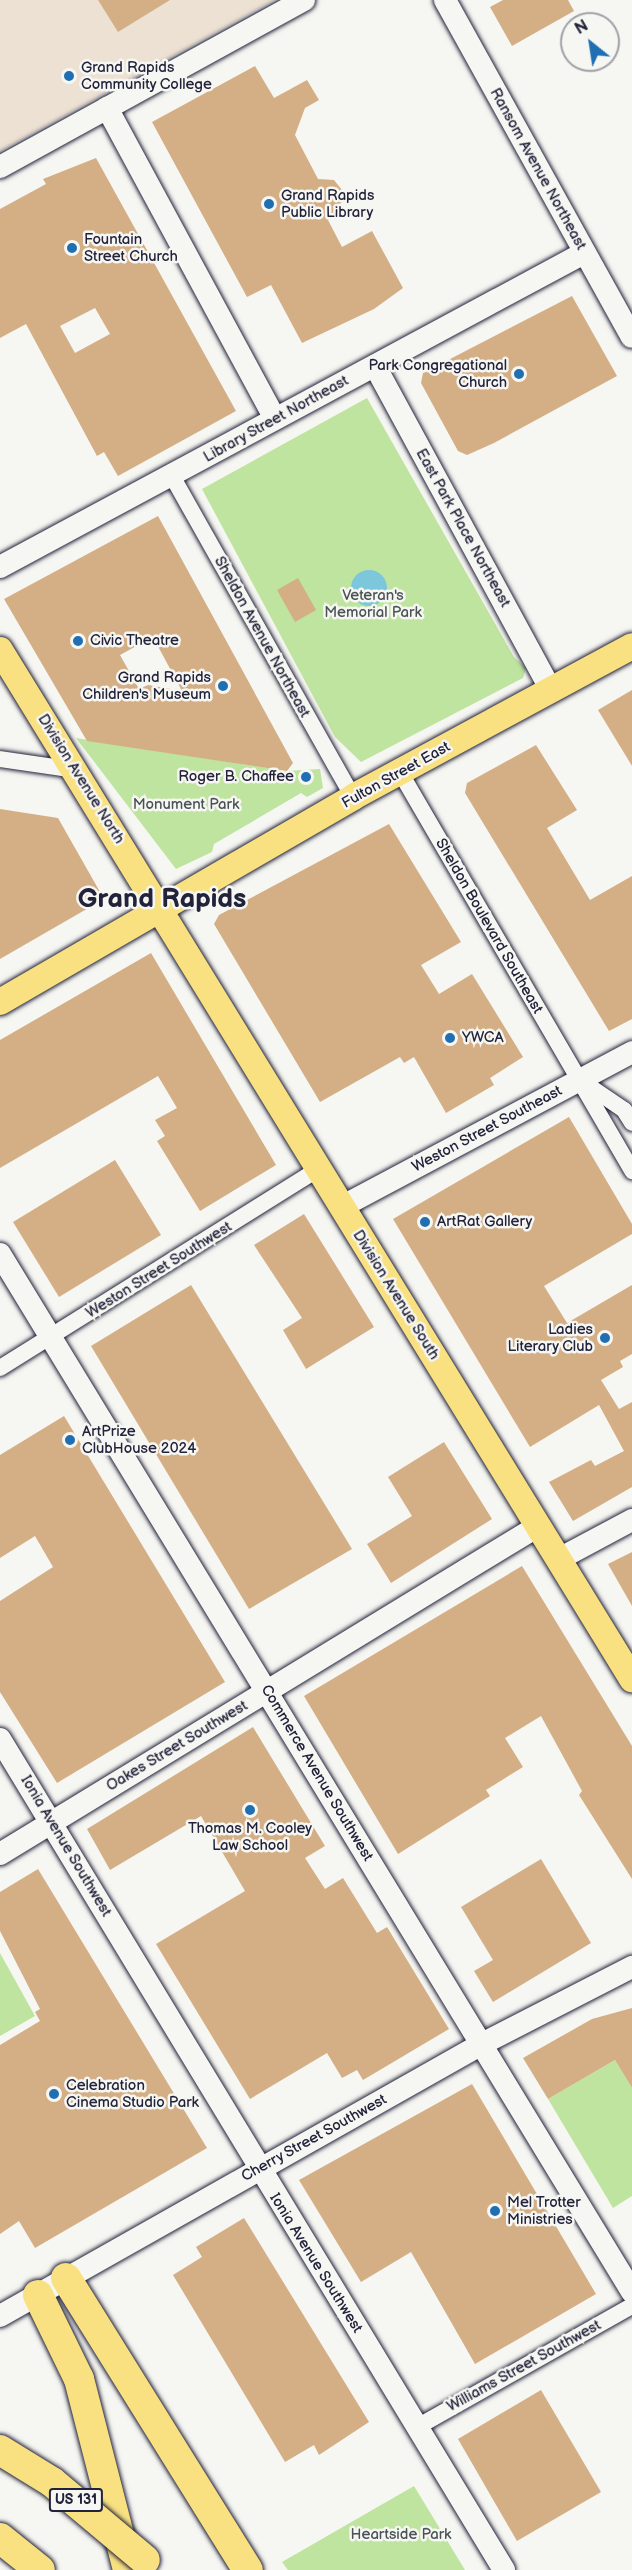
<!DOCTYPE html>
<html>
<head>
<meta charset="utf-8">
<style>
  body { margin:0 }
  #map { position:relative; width:632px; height:2570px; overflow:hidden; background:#f6f6f2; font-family:"Balsamiq Sans",sans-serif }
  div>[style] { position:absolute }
  .built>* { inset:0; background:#ece1d2 }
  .green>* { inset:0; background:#bee49f }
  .water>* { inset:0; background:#7cc7db }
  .round { border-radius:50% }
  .building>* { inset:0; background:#d4af86 }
  .roads { filter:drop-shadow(0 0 2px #22223b) drop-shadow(0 0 2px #22223b) }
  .street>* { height:16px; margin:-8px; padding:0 8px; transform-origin:8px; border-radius:8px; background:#f6f6f2 }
  .secondary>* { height:22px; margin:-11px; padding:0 11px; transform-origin:11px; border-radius:11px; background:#f6f6f2 }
  .primary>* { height:26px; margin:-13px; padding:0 13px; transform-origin:13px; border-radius:13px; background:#f9e181 }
  .highway>* { height:30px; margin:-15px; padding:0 15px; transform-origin:15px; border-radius:15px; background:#f9e181 }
  .bridges { filter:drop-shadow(0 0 2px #22223b) drop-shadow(0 0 2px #22223b) }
  .highway-bridge>* { height:30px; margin:-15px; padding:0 15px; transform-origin:15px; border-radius:15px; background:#f9e181 }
  .dots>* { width:16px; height:16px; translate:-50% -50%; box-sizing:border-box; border:3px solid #f6f6f2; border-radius:50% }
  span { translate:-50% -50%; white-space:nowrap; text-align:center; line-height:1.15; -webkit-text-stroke:5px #f6f6f2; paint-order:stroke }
  .shield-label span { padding:2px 4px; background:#f6f6f2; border:2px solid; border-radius:4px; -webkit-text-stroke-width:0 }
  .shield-label { font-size:14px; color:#22223b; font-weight:700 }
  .poi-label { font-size:15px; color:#22223b }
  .left { translate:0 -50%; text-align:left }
  .right { translate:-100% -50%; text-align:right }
  .street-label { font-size:15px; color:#22223b }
  .park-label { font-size:15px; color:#495254 }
  .town-label { font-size:27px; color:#22223b; font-weight:700 }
  .north { position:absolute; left:560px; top:12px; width:60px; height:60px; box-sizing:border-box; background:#f6f6f2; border:2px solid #a1a1a9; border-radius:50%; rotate:330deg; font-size:16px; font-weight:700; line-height:24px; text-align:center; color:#22223b }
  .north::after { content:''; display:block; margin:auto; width:21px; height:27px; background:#1f6fb2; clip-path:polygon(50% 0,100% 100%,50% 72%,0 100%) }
</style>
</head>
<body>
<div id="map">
  <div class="built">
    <i style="clip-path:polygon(0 0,274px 0,0 151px)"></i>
  </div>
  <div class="green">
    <i style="clip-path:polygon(367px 398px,514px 657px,526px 668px,523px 678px,361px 762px,335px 737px,202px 489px)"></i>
    <i style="clip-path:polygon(76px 738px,287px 771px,320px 769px,323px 788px,307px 797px,301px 793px,214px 844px,212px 852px,176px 869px)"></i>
    <i style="clip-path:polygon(0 1953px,35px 2016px,0 2036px)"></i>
    <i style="clip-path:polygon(615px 2060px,632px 2088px,632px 2196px,613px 2208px,548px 2099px)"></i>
    <i style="clip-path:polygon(414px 2486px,465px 2570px,288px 2570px,282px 2562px)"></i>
  </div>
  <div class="water">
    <i class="round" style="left:351px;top:570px;width:36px;height:36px"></i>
  </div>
  <div class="building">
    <i style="clip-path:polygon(98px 0,170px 0,118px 32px)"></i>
    <i style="clip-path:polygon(503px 0,568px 0,574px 11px,512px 46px,490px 7px)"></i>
    <i style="clip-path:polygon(255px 66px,274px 98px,307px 80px,319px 100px,305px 108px,295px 135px,318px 179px,334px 180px,342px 190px,342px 202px,328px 220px,342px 247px,372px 231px,403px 288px,374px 309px,302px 343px,271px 285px,247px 297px,152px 122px)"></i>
    <i style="clip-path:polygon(evenodd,96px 158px,236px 411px,118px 476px,104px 452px,97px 456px,26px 324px,0 338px,0 209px,46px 184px,43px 179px,96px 158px,95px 308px,110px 334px,75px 353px,60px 326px,95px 308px)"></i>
    <i style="clip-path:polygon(572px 296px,617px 376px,494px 443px,467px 455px,458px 451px,421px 383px,423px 373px)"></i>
    <i style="clip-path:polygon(evenodd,158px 516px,293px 763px,287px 771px,87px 741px,4px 599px,158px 516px,153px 637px,182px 691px,148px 685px,139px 689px,120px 655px,153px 637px)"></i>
    <i style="clip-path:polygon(298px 578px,316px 610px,295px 622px,277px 590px)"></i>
    <i style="clip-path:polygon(632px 690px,632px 766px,598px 710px)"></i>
    <i style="clip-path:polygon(536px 745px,577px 810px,547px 828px,590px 900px,632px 876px,632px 1019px,609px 1031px,465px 793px,467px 783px)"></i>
    <i style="clip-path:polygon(0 809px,58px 818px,104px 899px,0 959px)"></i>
    <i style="clip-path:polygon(389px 824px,461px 942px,421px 965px,439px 994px,472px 974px,523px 1057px,490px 1078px,494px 1085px,446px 1113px,414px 1057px,404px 1063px,400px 1057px,320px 1102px,214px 924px,219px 915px)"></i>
    <i style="clip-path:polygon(151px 953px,276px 1165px,200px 1211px,157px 1141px,165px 1136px,155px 1120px,177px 1108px,158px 1076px,0 1168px,0 1040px)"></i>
    <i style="clip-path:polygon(569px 1117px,632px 1224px,632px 1234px,544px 1286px,567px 1323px,632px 1285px,632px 1354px,620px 1361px,623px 1367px,601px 1380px,619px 1409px,632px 1402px,632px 1487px,573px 1521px,549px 1482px,591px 1460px,595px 1466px,624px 1451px,599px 1405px,530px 1447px,393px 1219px)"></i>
    <i style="clip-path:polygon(115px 1160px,161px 1235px,59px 1297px,13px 1222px)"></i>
    <i style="clip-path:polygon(304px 1214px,374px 1327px,306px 1369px,283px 1330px,302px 1318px,254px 1245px)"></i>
    <i style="clip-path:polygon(191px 1285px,352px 1549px,249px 1609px,91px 1346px)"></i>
    <i style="clip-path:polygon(64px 1416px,225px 1682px,57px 1783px,0 1692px,0 1601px,53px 1567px,35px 1536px,0 1558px,0 1455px)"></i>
    <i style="clip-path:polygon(444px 1442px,492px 1519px,391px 1583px,367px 1544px,412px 1516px,388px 1477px)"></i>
    <i style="clip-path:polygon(632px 1552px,632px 1606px,608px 1564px)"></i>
    <i style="clip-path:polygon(522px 1566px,632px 1746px,632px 1879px,579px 1795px,582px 1791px,541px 1716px,505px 1738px,523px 1767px,486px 1790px,490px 1796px,398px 1854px,304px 1696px)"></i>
    <i style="clip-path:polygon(253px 1727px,325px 1846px,305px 1858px,325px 1889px,343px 1878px,377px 1933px,387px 1927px,449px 2029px,363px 2080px,357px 2070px,342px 2078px,327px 2053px,250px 2099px,156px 1944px,245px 1891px,201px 1816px,110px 1870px,87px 1829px)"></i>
    <i style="clip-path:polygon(541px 1859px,591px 1943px,493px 2002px,474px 1971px,493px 1960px,461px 1907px)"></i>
    <i style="clip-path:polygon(38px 1869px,207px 2148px,35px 2248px,19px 2221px,0 2234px,0 2045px,40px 2021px,35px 2012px,40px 2009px,0 1931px,0 1892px)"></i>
    <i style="clip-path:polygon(632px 2008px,632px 2088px,615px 2060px,548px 2099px,523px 2058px,592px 2019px)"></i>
    <i style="clip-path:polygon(472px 2084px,596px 2294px,475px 2364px,411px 2252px,361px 2282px,299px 2180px)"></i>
    <i style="clip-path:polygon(244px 2218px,369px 2422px,319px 2455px,314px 2445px,285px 2462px,173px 2275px,202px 2257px,196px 2247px)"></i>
    <i style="clip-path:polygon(541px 2390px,601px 2492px,517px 2541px,458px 2439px)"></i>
  </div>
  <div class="roads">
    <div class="street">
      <i style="left:172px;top:476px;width:369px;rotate:60.6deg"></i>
      <i style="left:0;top:759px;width:76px;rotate:8.3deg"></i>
      <i style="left:400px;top:772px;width:462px;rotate:59.8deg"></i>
      <i style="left:583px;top:1082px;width:50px;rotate:34.3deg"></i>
      <i style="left:624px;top:1110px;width:15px;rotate:58deg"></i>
      <i style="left:0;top:1368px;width:374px;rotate:-32deg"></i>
      <i style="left:417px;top:2427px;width:247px;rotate:-29.4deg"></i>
    </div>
    <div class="secondary">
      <i style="left:445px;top:0;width:385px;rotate:61deg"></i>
      <i style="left:107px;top:108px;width:353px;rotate:61.6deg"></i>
      <i style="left:0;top:167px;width:347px;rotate:-28.8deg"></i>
      <i style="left:375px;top:366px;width:369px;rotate:61.5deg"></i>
      <i style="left:0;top:567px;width:663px;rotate:-28.27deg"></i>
      <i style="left:341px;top:1207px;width:330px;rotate:-28deg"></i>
      <i style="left:0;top:1254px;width:1215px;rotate:58.66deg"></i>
      <i style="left:559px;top:1559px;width:83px;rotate:-28.1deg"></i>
      <i style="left:0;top:1739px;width:972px;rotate:58.76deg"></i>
      <i style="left:0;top:1854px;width:630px;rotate:-31.37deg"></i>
      <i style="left:0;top:2316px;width:553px;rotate:-29.44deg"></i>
      <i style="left:482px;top:2044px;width:169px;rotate:-27.2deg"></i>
    </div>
    <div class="primary">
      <i style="left:0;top:650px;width:1208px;rotate:58.44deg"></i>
      <i style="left:0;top:1002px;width:408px;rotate:-30.1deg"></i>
      <i style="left:353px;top:797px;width:317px;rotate:-28.4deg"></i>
    </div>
    <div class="highway">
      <i style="left:66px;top:2278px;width:344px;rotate:58.1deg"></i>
      <i style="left:38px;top:2295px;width:93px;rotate:64deg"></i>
      <i style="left:79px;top:2379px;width:197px;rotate:75.6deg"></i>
      <i style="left:0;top:2538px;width:51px;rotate:38.7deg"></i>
    </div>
  </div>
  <div class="bridges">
    <div class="highway-bridge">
      <i style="left:0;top:2450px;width:61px;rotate:31.6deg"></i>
      <i style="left:52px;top:2482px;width:121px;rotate:40deg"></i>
    </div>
  </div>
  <div class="dots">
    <i style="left:69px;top:76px;background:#1f6fb2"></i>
    <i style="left:269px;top:204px;background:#1f6fb2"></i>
    <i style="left:72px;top:248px;background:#1f6fb2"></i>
    <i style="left:519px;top:374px;background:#1f6fb2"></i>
    <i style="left:78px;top:641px;background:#1f6fb2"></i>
    <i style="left:223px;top:686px;background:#1f6fb2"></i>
    <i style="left:306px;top:777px;background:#1f6fb2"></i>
    <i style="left:450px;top:1038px;background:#1f6fb2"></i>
    <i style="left:425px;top:1222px;background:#1f6fb2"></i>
    <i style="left:605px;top:1338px;background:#1f6fb2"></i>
    <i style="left:70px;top:1440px;background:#1f6fb2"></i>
    <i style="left:250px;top:1810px;background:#1f6fb2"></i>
    <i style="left:54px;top:2094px;background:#1f6fb2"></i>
    <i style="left:495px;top:2211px;background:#1f6fb2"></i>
  </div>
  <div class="shield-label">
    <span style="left:76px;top:2500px">US 131</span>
  </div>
  <div class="poi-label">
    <span class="left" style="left:81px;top:76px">Grand Rapids<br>Community College</span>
    <span class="left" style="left:281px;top:204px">Grand Rapids<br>Public Library</span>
    <span class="left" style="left:84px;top:248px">Fountain<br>Street Church</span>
    <span class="right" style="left:507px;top:374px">Park Congregational<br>Church</span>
    <span class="left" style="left:90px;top:641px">Civic Theatre</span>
    <span class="right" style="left:211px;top:686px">Grand Rapids<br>Children's Museum</span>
    <span class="right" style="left:294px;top:777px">Roger B. Chaffee</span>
    <span class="left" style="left:462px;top:1038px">YWCA</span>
    <span class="left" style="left:437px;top:1222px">ArtRat Gallery</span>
    <span class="right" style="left:593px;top:1338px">Ladies<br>Literary Club</span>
    <span class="left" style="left:82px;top:1440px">ArtPrize<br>ClubHouse 2024</span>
    <span style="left:250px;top:1837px">Thomas M. Cooley<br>Law School</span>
    <span class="left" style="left:66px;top:2094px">Celebration<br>Cinema Studio Park</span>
    <span class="left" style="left:507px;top:2211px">Mel Trotter<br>Ministries</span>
  </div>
  <div class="street-label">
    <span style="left:538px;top:169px;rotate:61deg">Ransom Avenue Northeast</span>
    <span style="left:276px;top:419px;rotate:-29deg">Library Street Northeast</span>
    <span style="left:463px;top:528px;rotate:61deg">East Park Place Northeast</span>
    <span style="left:262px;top:637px;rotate:61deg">Sheldon Avenue Northeast</span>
    <span style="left:396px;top:775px;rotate:-29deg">Fulton Street East</span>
    <span style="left:81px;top:779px;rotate:58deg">Division Avenue North</span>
    <span style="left:489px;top:926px;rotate:60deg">Sheldon Boulevard Southeast</span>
    <span style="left:487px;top:1129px;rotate:-28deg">Weston Street Southeast</span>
    <span style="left:159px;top:1270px;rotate:-32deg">Weston Street Southwest</span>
    <span style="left:396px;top:1295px;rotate:58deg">Division Avenue South</span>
    <span style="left:177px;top:1746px;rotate:-31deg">Oakes Street Southwest</span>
    <span style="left:317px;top:1773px;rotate:59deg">Commerce Avenue Southwest</span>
    <span style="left:66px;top:1846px;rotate:59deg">Ionia Avenue Southwest</span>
    <span style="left:314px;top:2138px;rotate:-29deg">Cherry Street Southwest</span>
    <span style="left:316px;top:2263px;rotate:58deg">Ionia Avenue Southwest</span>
    <span style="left:524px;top:2366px;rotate:-29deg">Williams Street Southwest</span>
  </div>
  <div class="park-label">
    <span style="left:373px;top:604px">Veteran's<br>Memorial Park</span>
    <span style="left:186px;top:805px">Monument Park</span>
    <span style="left:401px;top:2535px">Heartside Park</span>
  </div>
  <div class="town-label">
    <span style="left:162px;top:900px">Grand Rapids</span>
  </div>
  <div class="north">N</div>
</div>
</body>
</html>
